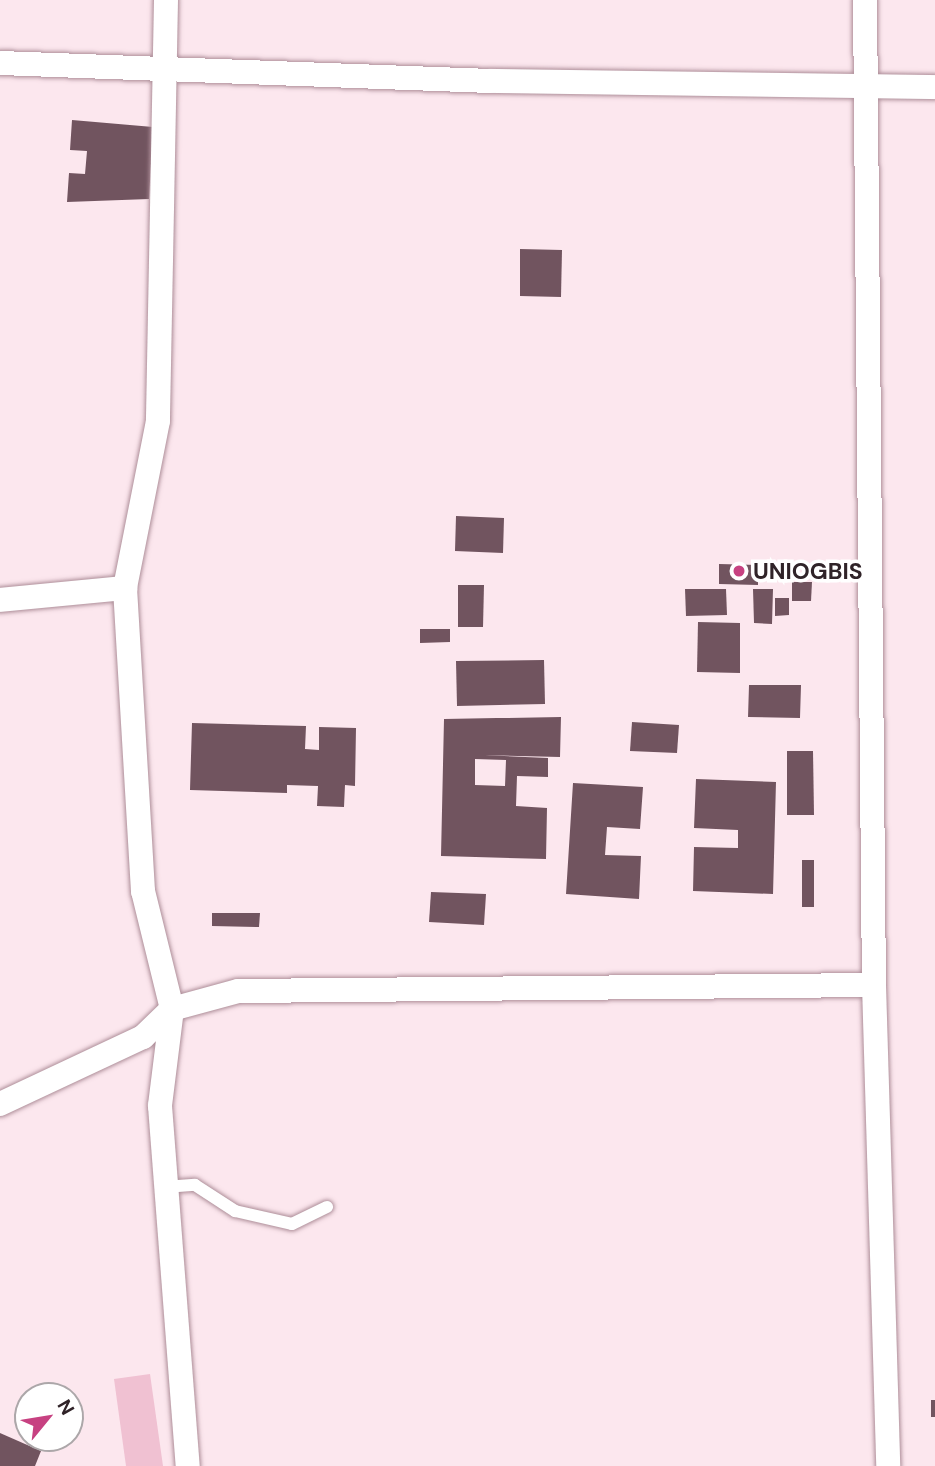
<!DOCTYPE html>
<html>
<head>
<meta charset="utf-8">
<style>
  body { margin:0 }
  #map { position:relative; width:935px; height:1466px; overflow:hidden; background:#fce7ee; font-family:"DM Sans",sans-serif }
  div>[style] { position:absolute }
  .green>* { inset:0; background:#f0c1d2 }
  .building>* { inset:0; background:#71545f }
  .roads { filter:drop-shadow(0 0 2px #ae8e99) drop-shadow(0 0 2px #ae8e99) }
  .lane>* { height:12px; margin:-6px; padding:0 6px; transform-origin:6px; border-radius:6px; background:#fff }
  .street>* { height:24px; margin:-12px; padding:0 12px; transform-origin:12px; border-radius:12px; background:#fff }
  .dots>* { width:19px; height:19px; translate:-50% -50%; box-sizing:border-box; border:4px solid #fff; border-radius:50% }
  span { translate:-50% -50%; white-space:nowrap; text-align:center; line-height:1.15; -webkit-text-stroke:7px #fff; paint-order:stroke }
  .poi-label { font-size:23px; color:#302328; font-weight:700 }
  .left { translate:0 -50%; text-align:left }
  .north { position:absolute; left:14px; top:1382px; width:70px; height:70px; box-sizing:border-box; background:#fff; border:2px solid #aca7a9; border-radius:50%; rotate:60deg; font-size:19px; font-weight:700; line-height:28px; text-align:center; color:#302328 }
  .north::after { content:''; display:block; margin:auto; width:24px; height:32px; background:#c74181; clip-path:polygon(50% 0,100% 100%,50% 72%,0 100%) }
</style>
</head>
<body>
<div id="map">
  <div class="green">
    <i style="clip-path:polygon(150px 1374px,163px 1466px,126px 1466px,114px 1379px)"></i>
  </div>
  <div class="building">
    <i style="clip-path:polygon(72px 120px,153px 127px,149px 199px,67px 202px,69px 173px,85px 174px,87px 151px,70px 150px)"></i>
    <i style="clip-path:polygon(520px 249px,562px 250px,561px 297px,520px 296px)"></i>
    <i style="clip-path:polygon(456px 516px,504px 518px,503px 553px,455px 551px)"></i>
    <i style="clip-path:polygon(719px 564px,758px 565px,758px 585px,719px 584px)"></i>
    <i style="clip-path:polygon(792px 582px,812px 582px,811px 601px,792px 601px)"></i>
    <i style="clip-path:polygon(458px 585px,484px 585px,483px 627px,458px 627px)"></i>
    <i style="clip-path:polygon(685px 589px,726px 589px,727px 615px,686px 616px)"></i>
    <i style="clip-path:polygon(753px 589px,773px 589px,772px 624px,754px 623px)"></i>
    <i style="clip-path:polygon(775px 598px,789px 598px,789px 615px,775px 616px)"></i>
    <i style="clip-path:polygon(698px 622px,740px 623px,740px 673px,697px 672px)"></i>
    <i style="clip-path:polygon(420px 629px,450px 629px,450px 642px,420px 643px)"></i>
    <i style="clip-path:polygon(544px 660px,545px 704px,457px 706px,456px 661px)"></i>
    <i style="clip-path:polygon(749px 685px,801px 685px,800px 718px,748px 717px)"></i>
    <i style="clip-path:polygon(evenodd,561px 717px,560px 757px,479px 755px,548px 758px,548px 777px,517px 776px,516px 806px,547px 808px,546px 859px,441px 856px,444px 719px,561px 717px,475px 759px,506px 760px,505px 786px,475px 785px,475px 759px)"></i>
    <i style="clip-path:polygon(632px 722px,679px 725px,677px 753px,630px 751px)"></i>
    <i style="clip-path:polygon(192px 723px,306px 726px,305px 749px,319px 750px,319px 727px,356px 728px,355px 786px,345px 785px,344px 807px,317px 806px,318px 786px,287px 785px,287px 793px,190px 790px)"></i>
    <i style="clip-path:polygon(787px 751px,813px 751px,814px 815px,787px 815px)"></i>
    <i style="clip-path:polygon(696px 779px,776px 782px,773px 894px,693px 891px,694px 847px,738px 848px,738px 830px,694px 828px)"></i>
    <i style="clip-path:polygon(573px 783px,643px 787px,640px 829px,607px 827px,605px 855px,641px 856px,639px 899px,566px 894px)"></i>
    <i style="clip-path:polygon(802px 860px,814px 860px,814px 907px,802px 907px)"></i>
    <i style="clip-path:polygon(431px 892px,486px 894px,484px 925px,429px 922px)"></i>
    <i style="clip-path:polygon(212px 913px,260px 913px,259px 927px,212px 926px)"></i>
    <i style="clip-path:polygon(931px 1400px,935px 1400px,935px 1417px,931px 1417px)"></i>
    <i style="clip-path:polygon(0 1433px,41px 1451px,35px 1466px,0 1466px)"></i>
  </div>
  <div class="roads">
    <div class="lane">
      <i style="left:164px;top:1187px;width:31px;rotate:-4deg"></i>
      <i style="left:195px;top:1185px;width:48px;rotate:33deg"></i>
      <i style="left:235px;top:1211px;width:58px;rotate:12.8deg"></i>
      <i style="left:292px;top:1224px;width:39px;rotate:-26deg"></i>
    </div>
    <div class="street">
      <i style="left:166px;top:0;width:421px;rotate:91.1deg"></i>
      <i style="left:158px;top:421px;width:170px;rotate:101.2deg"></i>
      <i style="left:125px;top:588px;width:304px;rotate:86.6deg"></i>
      <i style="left:143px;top:891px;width:122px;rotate:76.2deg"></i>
      <i style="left:172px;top:1009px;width:98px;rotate:97.1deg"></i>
      <i style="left:160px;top:1106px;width:361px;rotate:85.6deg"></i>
      <i style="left:865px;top:0;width:985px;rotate:89.48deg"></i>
      <i style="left:874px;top:985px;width:481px;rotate:88.3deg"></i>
      <i style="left:0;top:63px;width:492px;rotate:2.1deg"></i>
      <i style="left:492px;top:81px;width:443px;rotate:0.8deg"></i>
      <i style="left:0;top:600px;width:126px;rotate:-5.5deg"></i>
      <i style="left:0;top:1104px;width:158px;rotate:-25.1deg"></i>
      <i style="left:143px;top:1037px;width:40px;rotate:-44deg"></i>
      <i style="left:172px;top:1009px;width:68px;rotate:-15.3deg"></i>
      <i style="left:238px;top:991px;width:636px;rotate:-0.54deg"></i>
    </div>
  </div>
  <div class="dots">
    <i style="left:739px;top:571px;background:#c74181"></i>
  </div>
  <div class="poi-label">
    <span class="left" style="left:753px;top:571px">UNIOGBIS</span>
  </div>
  <div class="north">N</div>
</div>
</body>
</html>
